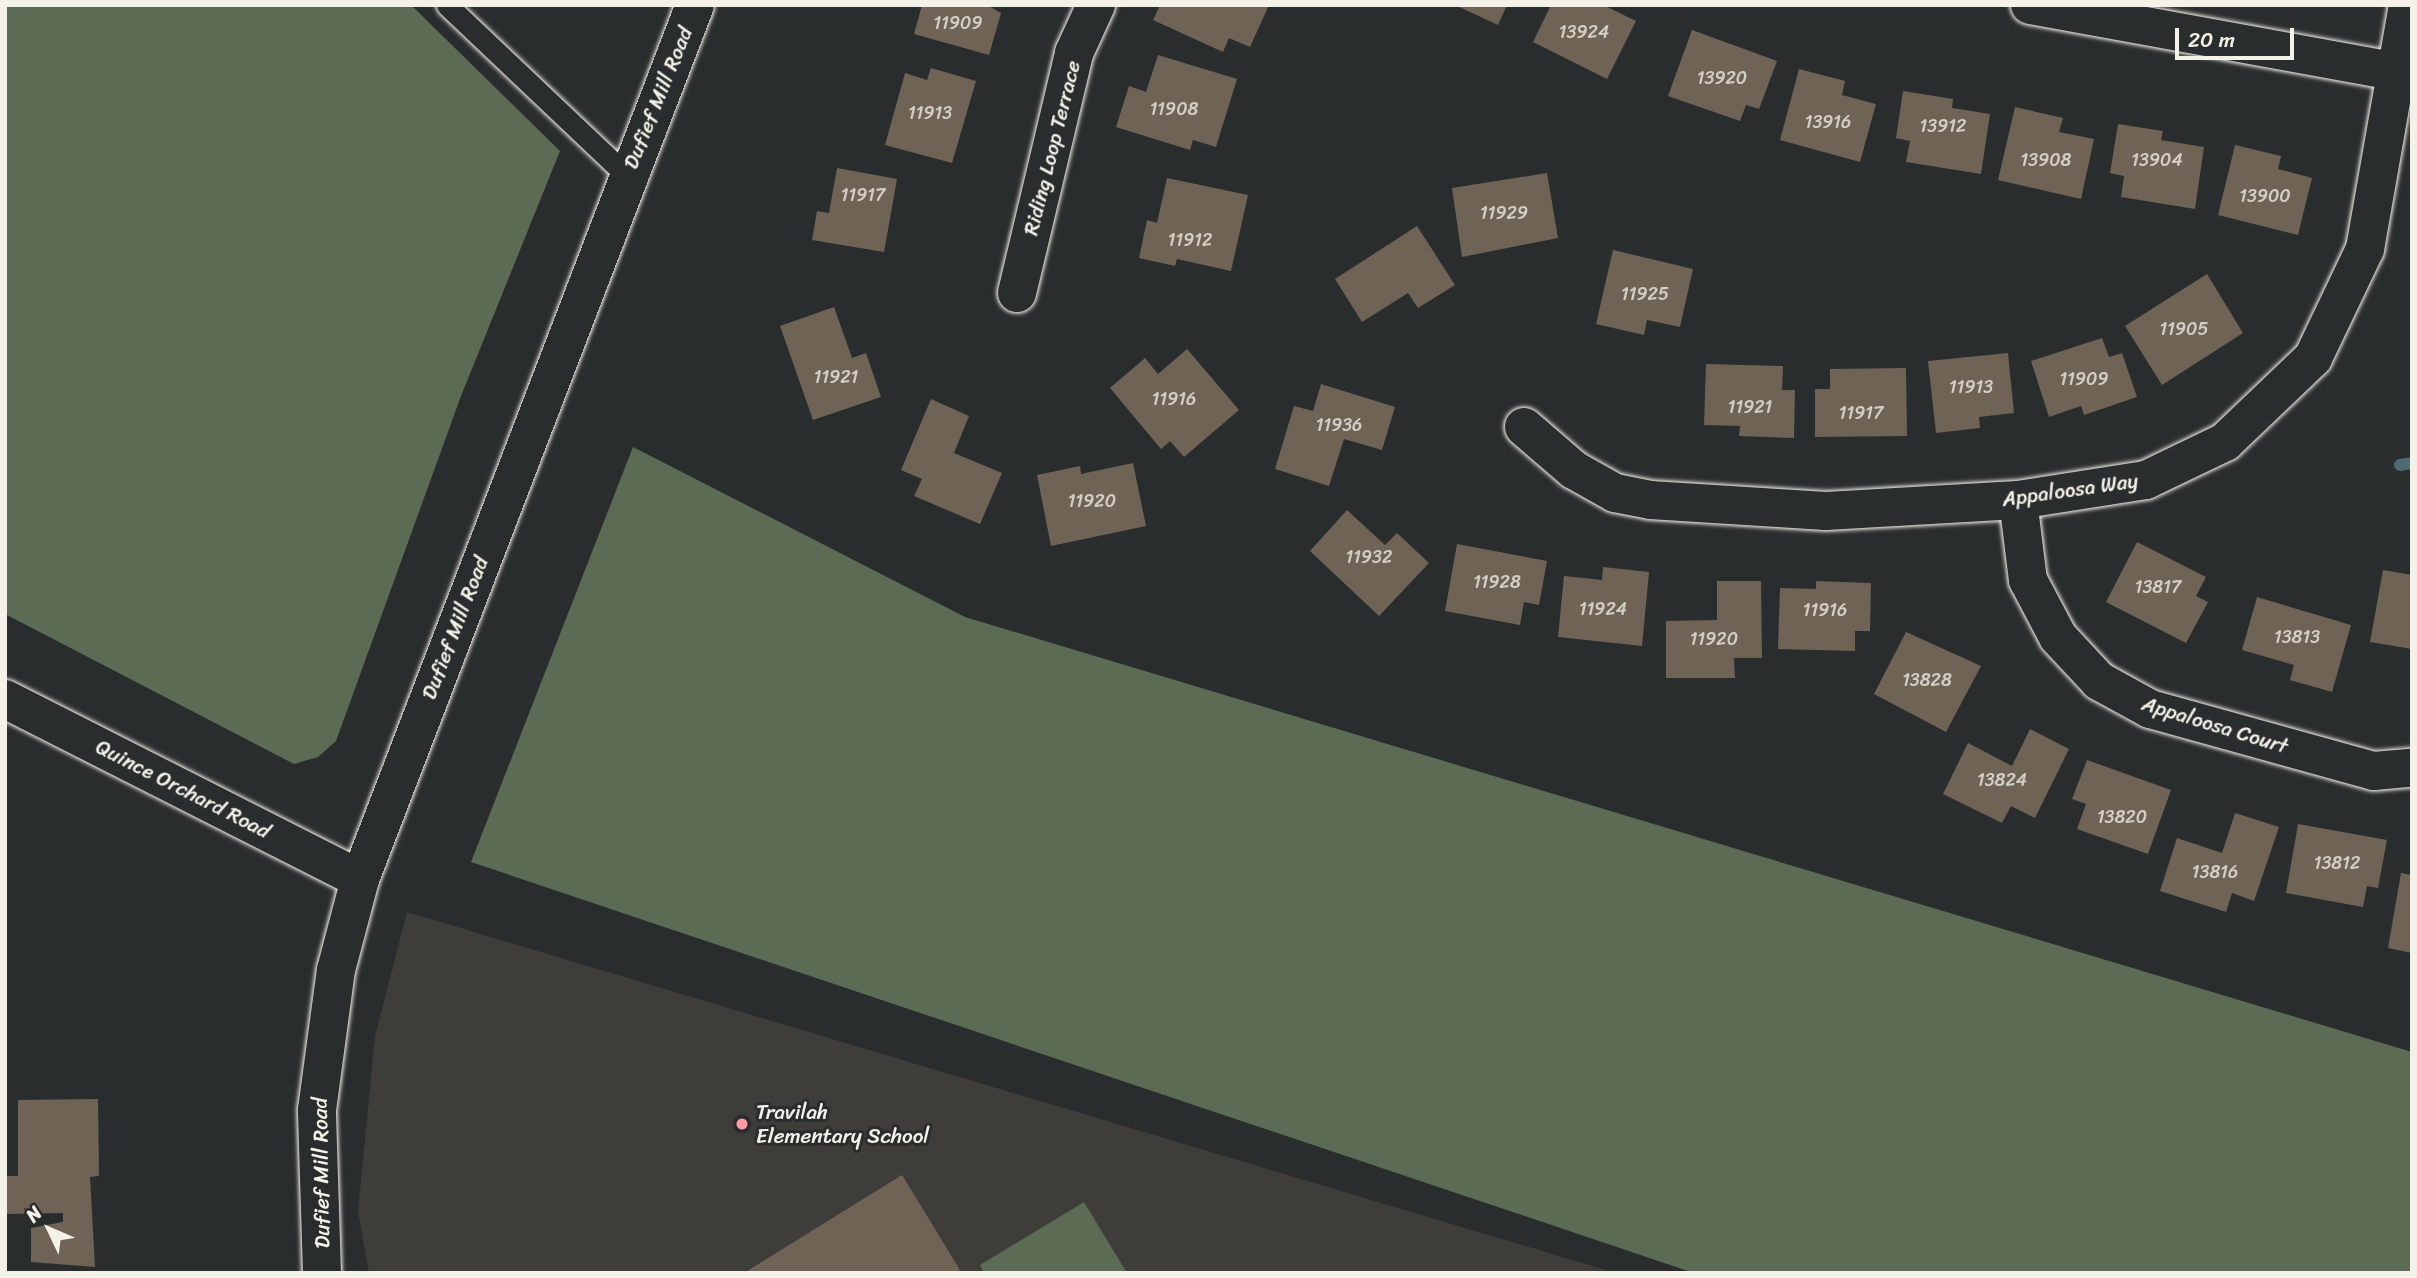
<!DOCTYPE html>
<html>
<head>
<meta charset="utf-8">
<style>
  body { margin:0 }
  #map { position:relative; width:2417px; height:1278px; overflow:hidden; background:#2a2d2e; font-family:Sriracha,sans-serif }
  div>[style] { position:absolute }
  .built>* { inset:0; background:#3f3d3a }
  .green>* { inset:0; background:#5c6b54 }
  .stream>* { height:12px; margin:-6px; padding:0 6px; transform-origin:6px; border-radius:6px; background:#4d6b70 }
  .building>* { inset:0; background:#6f6356 }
  .roads { filter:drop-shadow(0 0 2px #f4f1e8) drop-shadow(0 0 2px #f4f1e8) }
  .service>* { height:21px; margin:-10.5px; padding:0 10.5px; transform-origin:10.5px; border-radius:10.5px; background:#2a2d2e }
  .minor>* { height:38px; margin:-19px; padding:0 19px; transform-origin:19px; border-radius:19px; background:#2a2d2e }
  .tertiary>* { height:38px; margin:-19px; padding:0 19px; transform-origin:19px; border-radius:19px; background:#2a2d2e }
  .secondary>* { height:38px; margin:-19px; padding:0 19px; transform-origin:19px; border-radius:19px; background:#2a2d2e }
  .dots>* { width:19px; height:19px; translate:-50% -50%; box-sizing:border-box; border:4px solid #2a2d2e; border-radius:50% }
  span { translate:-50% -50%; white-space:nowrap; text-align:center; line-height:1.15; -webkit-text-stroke:6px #2a2d2e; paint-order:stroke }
  .number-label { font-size:18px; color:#d3cec4 }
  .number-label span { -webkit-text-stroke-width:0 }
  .street-label { font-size:21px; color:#f4f1e8 }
  .poi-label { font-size:21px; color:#f4f1e8 }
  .left { translate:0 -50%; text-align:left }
  .frame { position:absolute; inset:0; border:7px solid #f4f1e8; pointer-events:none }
  .north { position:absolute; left:14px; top:1194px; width:70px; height:70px; -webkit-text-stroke:5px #2a2d2e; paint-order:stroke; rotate:314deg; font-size:19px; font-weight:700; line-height:28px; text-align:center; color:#f4f1e8 }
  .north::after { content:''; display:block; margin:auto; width:24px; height:32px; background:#f4f1e8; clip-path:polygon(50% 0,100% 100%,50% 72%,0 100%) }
  .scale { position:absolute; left:2175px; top:28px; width:119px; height:32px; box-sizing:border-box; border:4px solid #f4f1e8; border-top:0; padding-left:9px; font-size:21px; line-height:24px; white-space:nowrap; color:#f4f1e8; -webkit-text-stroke:5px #2a2d2e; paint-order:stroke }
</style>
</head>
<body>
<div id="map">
  <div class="built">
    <i style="clip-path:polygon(407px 912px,1616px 1273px,369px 1273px,358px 1211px,375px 1036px)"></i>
  </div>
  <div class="green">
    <i style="clip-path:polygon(5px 5px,411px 5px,560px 151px,461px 396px,336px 741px,318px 757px,294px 764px,5px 614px)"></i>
    <i style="clip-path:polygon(633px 447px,965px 617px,2412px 1052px,2412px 1273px,1694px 1273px,471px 862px)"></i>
    <i style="clip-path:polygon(1084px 1202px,1127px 1273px,984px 1273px,980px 1265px)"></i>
  </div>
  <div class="stream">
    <i style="left:2400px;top:465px;width:12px;rotate:-9deg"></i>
  </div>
  <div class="building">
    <i style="clip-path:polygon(922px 5px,987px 5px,1001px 13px,989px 55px,914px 34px)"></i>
    <i style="clip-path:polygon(1160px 5px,1269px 5px,1250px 47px,1229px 38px,1223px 52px,1153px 20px)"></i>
    <i style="clip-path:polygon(1455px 5px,1507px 5px,1498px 25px)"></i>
    <i style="clip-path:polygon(1551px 5px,1603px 5px,1636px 21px,1607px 79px,1533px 42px)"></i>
    <i style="clip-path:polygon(1692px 30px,1777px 61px,1759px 109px,1746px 105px,1740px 121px,1668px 96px)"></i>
    <i style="clip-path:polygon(1158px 55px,1237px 79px,1216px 147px,1193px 140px,1190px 150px,1116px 127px,1129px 86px,1146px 92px)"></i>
    <i style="clip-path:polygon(931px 68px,976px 81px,952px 163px,885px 145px,905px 73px,927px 80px)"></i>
    <i style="clip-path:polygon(1799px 69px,1845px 81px,1842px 95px,1876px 104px,1860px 162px,1780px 140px)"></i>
    <i style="clip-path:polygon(1903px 91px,1953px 99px,1952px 108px,1990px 114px,1981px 174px,1906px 162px,1910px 141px,1896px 138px)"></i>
    <i style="clip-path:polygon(2015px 107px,2063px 118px,2059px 132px,2094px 139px,2081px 199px,1998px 180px)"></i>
    <i style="clip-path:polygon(2118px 124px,2163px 131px,2161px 140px,2204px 147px,2195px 209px,2121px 197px,2124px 176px,2110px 173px)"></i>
    <i style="clip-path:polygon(2235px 145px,2281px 156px,2278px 169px,2312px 178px,2298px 235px,2218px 215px)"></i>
    <i style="clip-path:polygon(837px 168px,897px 179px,884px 252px,812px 240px,817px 211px,829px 213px)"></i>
    <i style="clip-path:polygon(1547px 173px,1558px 238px,1462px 257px,1452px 188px)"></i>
    <i style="clip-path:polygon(1167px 178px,1248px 195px,1231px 271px,1177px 259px,1175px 266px,1139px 258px,1147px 220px,1157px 223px)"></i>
    <i style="clip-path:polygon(1417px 226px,1455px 285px,1418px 308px,1408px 293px,1362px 322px,1335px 279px)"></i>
    <i style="clip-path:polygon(1613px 250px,1693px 269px,1680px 327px,1647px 320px,1644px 335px,1596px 324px)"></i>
    <i style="clip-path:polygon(2207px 274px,2243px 333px,2162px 385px,2125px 326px)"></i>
    <i style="clip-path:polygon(834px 307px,852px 358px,866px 353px,881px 397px,813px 420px,780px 326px)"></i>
    <i style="clip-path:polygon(2102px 338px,2109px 357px,2122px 353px,2137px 397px,2084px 415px,2081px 406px,2049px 417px,2031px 361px)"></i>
    <i style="clip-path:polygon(1187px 349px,1239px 410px,1184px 457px,1170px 441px,1161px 449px,1110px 388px,1145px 358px,1158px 374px)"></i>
    <i style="clip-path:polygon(2008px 353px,2014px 413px,1979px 417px,1980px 428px,1936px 433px,1928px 361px)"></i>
    <i style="clip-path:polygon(1706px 364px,1783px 366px,1782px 390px,1795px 390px,1794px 438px,1739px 436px,1740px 426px,1704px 425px)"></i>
    <i style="clip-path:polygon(1906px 368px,1907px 436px,1815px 437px,1815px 389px,1830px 389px,1830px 369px)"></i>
    <i style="clip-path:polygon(1321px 384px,1395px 407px,1382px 450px,1344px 439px,1329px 486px,1275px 469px,1294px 406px,1313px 411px)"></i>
    <i style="clip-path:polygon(931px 399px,969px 416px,954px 453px,1002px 473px,980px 524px,914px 496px,922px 479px,901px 470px)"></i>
    <i style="clip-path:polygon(1133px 463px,1146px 526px,1051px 546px,1037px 475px,1080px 466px,1081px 474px)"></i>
    <i style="clip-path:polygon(1347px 510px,1385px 545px,1397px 533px,1429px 563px,1379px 616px,1310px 551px)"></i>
    <i style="clip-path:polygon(2137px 542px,2206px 577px,2196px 596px,2208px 602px,2186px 643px,2106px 602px)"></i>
    <i style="clip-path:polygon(1457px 544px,1547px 561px,1539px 605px,1524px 602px,1520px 625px,1445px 611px)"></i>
    <i style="clip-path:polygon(1603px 567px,1649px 572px,1642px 646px,1558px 637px,1564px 576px,1602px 580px)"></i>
    <i style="clip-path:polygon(2383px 570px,2412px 575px,2412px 649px,2370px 642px)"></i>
    <i style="clip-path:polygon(1717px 581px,1761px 581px,1762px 658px,1734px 658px,1735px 678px,1666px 678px,1666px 621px,1717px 620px)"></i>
    <i style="clip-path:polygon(1816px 581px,1871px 583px,1870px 631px,1855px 631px,1855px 651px,1778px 649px,1780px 588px,1816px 589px)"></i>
    <i style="clip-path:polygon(2257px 597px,2351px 625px,2332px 692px,2290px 680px,2294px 665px,2242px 650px)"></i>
    <i style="clip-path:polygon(1906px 632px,1981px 666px,1946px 732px,1874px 694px)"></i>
    <i style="clip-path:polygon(2030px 729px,2069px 749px,2035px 818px,2011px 806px,2002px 823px,1943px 794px,1968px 743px,2012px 766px)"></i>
    <i style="clip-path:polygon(2087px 760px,2171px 790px,2148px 854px,2077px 829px,2086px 804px,2072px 799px)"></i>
    <i style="clip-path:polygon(2235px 813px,2279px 827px,2254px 901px,2232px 893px,2226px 912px,2160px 891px,2177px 838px,2222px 853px)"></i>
    <i style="clip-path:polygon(2298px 824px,2387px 840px,2378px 888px,2367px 886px,2363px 907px,2286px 893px)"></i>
    <i style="clip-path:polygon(2401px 873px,2412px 875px,2412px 953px,2388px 948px)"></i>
    <i style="clip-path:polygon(98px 1099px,99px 1176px,90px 1177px,95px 1267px,31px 1262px,31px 1228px,63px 1222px,63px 1213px,5px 1214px,5px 1176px,18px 1176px,18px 1100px)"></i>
    <i style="clip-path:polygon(902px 1175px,960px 1270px,955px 1273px,744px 1273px)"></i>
  </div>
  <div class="roads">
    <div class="service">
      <i style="left:447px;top:5px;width:248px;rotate:43.5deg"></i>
    </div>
    <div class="minor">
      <i style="left:2030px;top:5px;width:373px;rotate:10.3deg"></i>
      <i style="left:1017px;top:293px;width:247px;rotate:-76.6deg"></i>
      <i style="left:1074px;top:53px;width:53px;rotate:-65.4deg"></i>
      <i style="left:1524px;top:427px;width:66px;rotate:40.7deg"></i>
      <i style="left:1574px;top:470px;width:47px;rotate:29.3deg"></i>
      <i style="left:1615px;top:493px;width:36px;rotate:11deg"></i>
      <i style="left:1650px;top:500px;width:176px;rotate:3.6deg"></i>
      <i style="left:1826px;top:511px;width:192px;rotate:-3.3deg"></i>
      <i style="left:2018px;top:500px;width:130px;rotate:-8.9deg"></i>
      <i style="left:2146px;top:480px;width:88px;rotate:-25.7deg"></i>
      <i style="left:2225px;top:442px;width:122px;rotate:-43.7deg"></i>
      <i style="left:2313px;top:358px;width:121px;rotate:-64.5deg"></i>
      <i style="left:2365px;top:249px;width:248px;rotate:-80deg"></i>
      <i style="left:2018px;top:500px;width:81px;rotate:82.9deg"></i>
      <i style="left:2028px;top:580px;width:64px;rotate:62.2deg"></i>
      <i style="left:2058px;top:637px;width:60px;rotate:47deg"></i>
      <i style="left:2099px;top:681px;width:58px;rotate:28.8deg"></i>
      <i style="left:2150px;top:709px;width:232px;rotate:15.5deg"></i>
      <i style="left:2374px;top:771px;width:38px;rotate:-5deg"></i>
    </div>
    <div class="tertiary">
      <i style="left:5px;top:699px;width:398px;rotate:26.9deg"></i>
    </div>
    <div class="secondary">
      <i style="left:322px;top:1273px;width:163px;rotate:-91.8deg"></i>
      <i style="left:317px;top:1110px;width:141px;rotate:-82.3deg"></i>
      <i style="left:336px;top:970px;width:94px;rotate:-75.2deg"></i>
      <i style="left:360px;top:879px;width:936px;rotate:-69.03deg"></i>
    </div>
  </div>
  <div class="dots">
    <i style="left:742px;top:1124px;background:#ff9aa2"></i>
  </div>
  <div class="number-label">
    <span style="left:958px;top:23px">11909</span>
    <span style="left:1584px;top:32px">13924</span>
    <span style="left:1722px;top:78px">13920</span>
    <span style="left:1174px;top:109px">11908</span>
    <span style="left:930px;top:113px">11913</span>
    <span style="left:1828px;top:122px">13916</span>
    <span style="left:1943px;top:126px">13912</span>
    <span style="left:2046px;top:160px">13908</span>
    <span style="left:2157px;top:160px">13904</span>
    <span style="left:863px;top:195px">11917</span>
    <span style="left:2265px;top:196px">13900</span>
    <span style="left:1504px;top:213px">11929</span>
    <span style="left:1190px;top:240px">11912</span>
    <span style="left:1645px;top:294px">11925</span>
    <span style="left:2184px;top:329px">11905</span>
    <span style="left:836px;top:377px">11921</span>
    <span style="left:2084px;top:379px">11909</span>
    <span style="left:1971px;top:387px">11913</span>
    <span style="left:1174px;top:399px">11916</span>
    <span style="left:1750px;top:407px">11921</span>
    <span style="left:1861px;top:413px">11917</span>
    <span style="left:1339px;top:425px">11936</span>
    <span style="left:1092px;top:501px">11920</span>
    <span style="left:1369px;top:557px">11932</span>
    <span style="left:1497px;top:582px">11928</span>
    <span style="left:2158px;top:587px">13817</span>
    <span style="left:1603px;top:609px">11924</span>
    <span style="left:1825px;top:610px">11916</span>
    <span style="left:2297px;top:637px">13813</span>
    <span style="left:1714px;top:639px">11920</span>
    <span style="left:1927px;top:680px">13828</span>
    <span style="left:2002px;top:780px">13824</span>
    <span style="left:2122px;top:817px">13820</span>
    <span style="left:2337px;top:863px">13812</span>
    <span style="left:2215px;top:872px">13816</span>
  </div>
  <div class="street-label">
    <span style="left:658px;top:98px;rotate:-68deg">Dufief Mill Road</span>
    <span style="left:1052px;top:148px;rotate:-76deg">Riding Loop Terrace</span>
    <span style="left:2070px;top:490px;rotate:-8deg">Appaloosa Way</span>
    <span style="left:455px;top:628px;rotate:-69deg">Dufief Mill Road</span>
    <span style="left:2215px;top:725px;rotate:17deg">Appaloosa Court</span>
    <span style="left:183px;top:789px;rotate:27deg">Quince Orchard Road</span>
    <span style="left:321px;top:1173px;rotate:-91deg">Dufief Mill Road</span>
  </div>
  <div class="poi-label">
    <span class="left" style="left:756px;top:1124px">Travilah<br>Elementary School</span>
  </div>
  <div class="frame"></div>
  <div class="north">N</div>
  <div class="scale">20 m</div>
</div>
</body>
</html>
